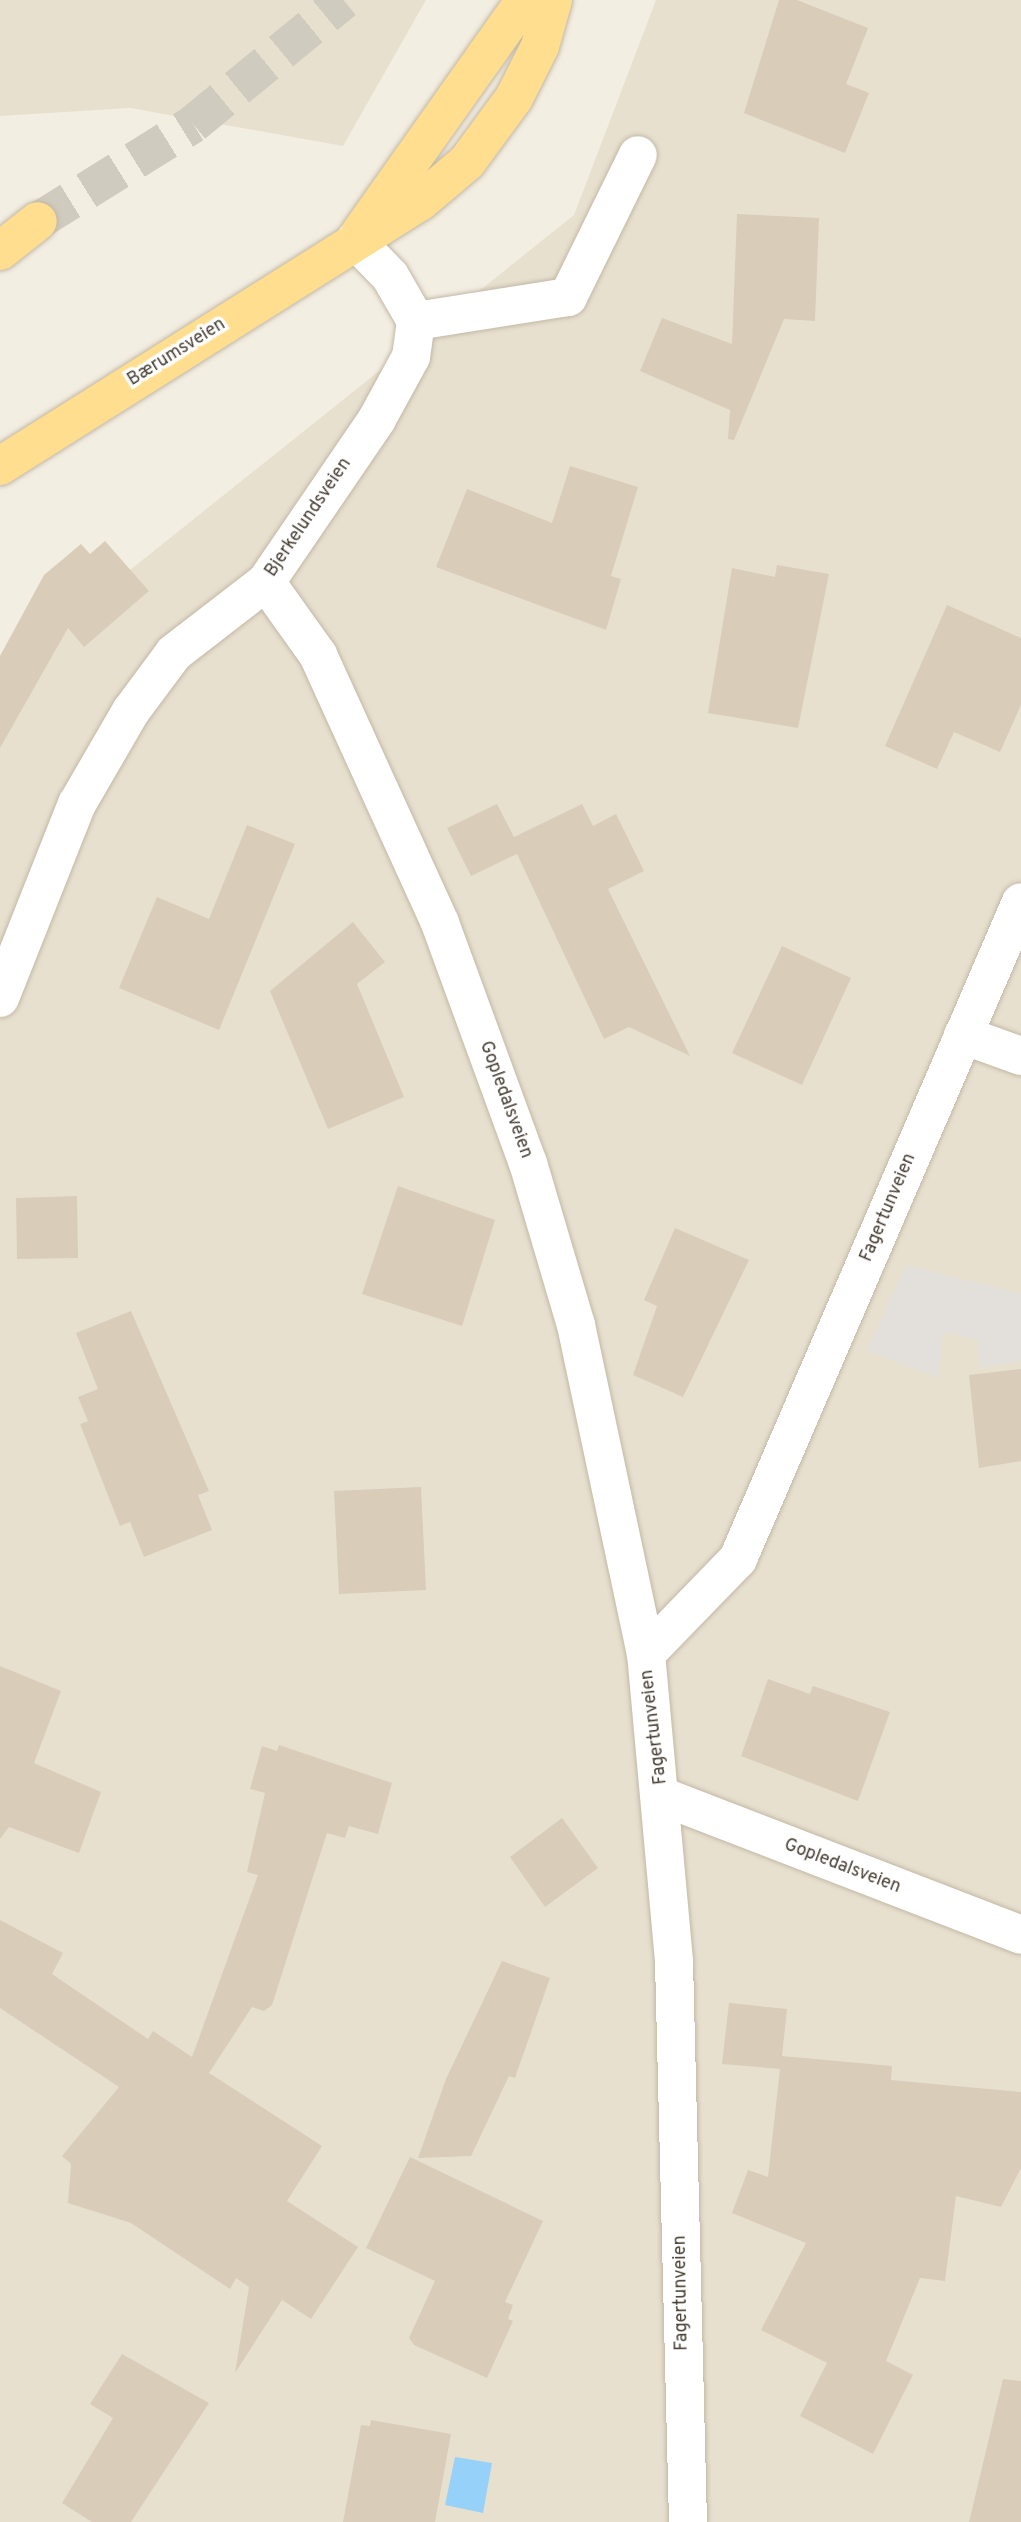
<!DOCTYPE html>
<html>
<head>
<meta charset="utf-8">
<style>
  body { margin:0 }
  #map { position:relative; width:1021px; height:2522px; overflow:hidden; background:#f3eee2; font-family:Overpass,sans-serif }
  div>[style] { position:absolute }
  .residential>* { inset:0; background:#e8e0cf }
  .parking>* { inset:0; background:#e3e0db }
  .water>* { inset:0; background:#95d1f8 }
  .building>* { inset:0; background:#d9ccb9 }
  .major-tunnel>* { height:38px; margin-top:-19px; transform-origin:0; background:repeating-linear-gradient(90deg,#d0cbbf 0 38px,transparent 0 57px) }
  .roads { filter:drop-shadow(0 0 2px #c2b8a6) drop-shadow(0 0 2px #c2b8a6) }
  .minor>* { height:38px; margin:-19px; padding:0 19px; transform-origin:19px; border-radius:19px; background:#fff }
  .major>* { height:38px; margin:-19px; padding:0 19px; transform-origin:19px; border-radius:19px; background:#ffde8f }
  span { translate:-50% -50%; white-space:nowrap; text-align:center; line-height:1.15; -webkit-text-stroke:7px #fff; paint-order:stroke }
  .street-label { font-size:18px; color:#453d32 }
</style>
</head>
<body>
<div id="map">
  <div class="residential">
    <i style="clip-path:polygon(0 0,426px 0,343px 146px,130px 108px,0 116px)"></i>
    <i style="clip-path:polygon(656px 0,1021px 0,1021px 2522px,0 2522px,0 674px,574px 215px)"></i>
  </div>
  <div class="parking">
    <i style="clip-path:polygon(906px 1265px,1021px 1294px,1021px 1361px,981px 1368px,977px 1340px,943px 1332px,939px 1378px,867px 1351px)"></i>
  </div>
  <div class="water">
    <i style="clip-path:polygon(455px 2457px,492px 2463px,483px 2513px,445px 2505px)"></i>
  </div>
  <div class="building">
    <i style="clip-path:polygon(779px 0,797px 0,868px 28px,846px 84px,869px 93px,845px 153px,744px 113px)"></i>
    <i style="clip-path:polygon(737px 214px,819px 218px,815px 321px,784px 319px,734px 440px,728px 439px,730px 410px,640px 371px,662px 318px,732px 344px)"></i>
    <i style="clip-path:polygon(570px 466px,638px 487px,611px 576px,621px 579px,606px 630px,436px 567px,467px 489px,552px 523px)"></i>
    <i style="clip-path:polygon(105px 541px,149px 591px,84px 647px,68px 628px,0 748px,0 656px,44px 575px,81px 544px,90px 554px)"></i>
    <i style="clip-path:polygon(777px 565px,829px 574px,798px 728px,708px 713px,732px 568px,775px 577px)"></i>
    <i style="clip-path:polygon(947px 605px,1021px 638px,1021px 705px,1000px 752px,954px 732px,937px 769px,885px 746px)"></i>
    <i style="clip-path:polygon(497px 804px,514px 837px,582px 804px,593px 826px,616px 814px,644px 871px,608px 889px,690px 1056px,629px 1027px,604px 1039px,517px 854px,471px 876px,447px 828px)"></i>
    <i style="clip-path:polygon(247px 825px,295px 844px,219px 1030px,119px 988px,157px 897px,209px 919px)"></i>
    <i style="clip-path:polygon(353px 922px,385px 962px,357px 984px,404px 1097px,328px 1129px,270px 991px)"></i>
    <i style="clip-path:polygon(782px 946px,851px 978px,802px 1085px,732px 1053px)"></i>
    <i style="clip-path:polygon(398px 1186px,495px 1220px,462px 1326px,362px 1294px)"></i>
    <i style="clip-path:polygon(77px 1196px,78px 1258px,17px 1259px,16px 1198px)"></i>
    <i style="clip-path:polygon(675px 1228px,749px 1260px,683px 1397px,633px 1375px,657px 1306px,644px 1300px)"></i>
    <i style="clip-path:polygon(131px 1311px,209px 1491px,198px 1495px,212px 1530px,144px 1557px,130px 1522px,120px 1526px,80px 1424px,88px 1421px,78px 1397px,98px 1389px,76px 1333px)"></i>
    <i style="clip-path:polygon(1021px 1369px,1021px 1461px,979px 1468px,969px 1375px)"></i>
    <i style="clip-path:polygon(421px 1487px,426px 1590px,339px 1594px,334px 1491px)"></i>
    <i style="clip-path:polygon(0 1666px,61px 1691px,34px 1763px,101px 1792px,79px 1853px,9px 1827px,0 1839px)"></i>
    <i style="clip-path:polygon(768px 1679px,810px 1694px,813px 1686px,890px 1712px,858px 1801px,741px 1756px)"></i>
    <i style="clip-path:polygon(279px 1745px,392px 1783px,378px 1834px,349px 1826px,345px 1838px,327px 1833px,272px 2005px,264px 2011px,252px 2007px,209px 2073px,322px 2146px,287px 2201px,358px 2247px,311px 2319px,282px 2300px,235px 2373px,249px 2287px,236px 2278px,230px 2289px,131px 2223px,68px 2203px,71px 2164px,62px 2156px,119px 2087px,0 2008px,0 1920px,63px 1953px,52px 1974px,148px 2039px,153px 2031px,192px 2057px,258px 1875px,247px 1872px,265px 1793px,250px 1789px,262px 1746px,277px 1751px)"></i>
    <i style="clip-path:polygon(562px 1818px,598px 1868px,545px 1907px,510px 1857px)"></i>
    <i style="clip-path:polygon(502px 1961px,550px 1978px,515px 2078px,509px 2076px,471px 2156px,418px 2158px,446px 2079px)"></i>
    <i style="clip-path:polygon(729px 2003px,787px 2009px,782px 2056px,892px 2066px,891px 2080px,1021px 2092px,1021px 2168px,1001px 2207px,956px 2196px,945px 2281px,920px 2278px,886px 2361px,913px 2375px,873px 2454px,800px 2416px,827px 2363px,761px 2330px,806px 2243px,732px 2213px,748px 2170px,768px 2177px,780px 2069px,722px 2064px)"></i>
    <i style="clip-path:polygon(410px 2157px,543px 2221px,505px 2302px,513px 2305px,508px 2319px,513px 2321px,487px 2378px,414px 2345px,409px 2338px,435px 2281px,366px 2248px)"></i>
    <i style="clip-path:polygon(122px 2354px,209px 2403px,131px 2522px,92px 2522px,62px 2503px,113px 2418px,90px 2404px)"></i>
    <i style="clip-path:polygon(1003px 2379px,1021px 2381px,1021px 2522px,969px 2522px)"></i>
    <i style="clip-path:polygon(371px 2420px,451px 2434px,435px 2522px,343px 2522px,361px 2425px,370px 2426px)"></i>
  </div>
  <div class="major-tunnel">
    <i style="left:38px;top:221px;width:183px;rotate:-32deg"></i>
    <i style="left:193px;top:124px;width:195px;rotate:-39.4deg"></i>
  </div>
  <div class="roads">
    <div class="minor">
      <i style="left:416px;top:321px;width:154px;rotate:-9deg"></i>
      <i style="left:568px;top:297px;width:158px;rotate:-63.8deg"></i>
      <i style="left:266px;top:582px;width:90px;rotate:54.5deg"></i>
      <i style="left:318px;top:655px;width:294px;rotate:65.5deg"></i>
      <i style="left:440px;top:923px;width:256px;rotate:69.9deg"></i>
      <i style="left:528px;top:1163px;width:169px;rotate:73.5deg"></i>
      <i style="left:576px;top:1325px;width:336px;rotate:78deg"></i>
      <i style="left:0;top:998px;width:209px;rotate:-68.4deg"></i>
      <i style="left:77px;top:804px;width:108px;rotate:-59.9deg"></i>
      <i style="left:131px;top:711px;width:72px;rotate:-53.4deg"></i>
      <i style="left:174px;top:653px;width:116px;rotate:-37.7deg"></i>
      <i style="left:266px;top:582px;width:197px;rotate:-55.7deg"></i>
      <i style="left:377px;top:419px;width:71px;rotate:-61.3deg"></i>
      <i style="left:411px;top:357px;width:36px;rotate:-82deg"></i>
      <i style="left:416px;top:321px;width:52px;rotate:-120deg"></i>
      <i style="left:390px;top:276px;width:50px;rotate:-134.2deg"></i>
      <i style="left:963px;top:1035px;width:62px;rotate:19.9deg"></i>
      <i style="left:664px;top:1797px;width:383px;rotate:21.1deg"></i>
      <i style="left:688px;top:2522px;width:561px;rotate:-91.43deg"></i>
      <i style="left:674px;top:1961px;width:308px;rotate:-95.2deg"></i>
      <i style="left:646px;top:1654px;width:132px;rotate:-45.9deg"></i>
      <i style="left:738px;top:1559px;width:715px;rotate:-66.7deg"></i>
    </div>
    <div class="major">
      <i style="left:360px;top:233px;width:286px;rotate:-54.7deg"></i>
      <i style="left:0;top:251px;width:48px;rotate:-38.3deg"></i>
      <i style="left:0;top:466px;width:497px;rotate:-32.2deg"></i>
      <i style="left:421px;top:201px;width:60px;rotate:-40.3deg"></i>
      <i style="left:467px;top:162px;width:79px;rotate:-53.7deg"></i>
      <i style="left:514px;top:98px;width:58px;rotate:-63.4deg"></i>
      <i style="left:540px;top:46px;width:48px;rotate:-74.2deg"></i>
    </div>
  </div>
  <div class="street-label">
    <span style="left:177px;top:353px;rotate:-32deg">Bærumsveien</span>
    <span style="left:309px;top:518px;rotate:-56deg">Bjerkelundsveien</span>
    <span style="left:505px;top:1100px;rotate:70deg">Gopledalsveien</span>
    <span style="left:889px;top:1208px;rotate:-67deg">Fagertunveien</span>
    <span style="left:655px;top:1727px;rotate:-97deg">Fagertunveien</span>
    <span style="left:842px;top:1867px;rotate:21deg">Gopledalsveien</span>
    <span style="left:682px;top:2293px;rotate:-91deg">Fagertunveien</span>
  </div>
</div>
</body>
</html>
